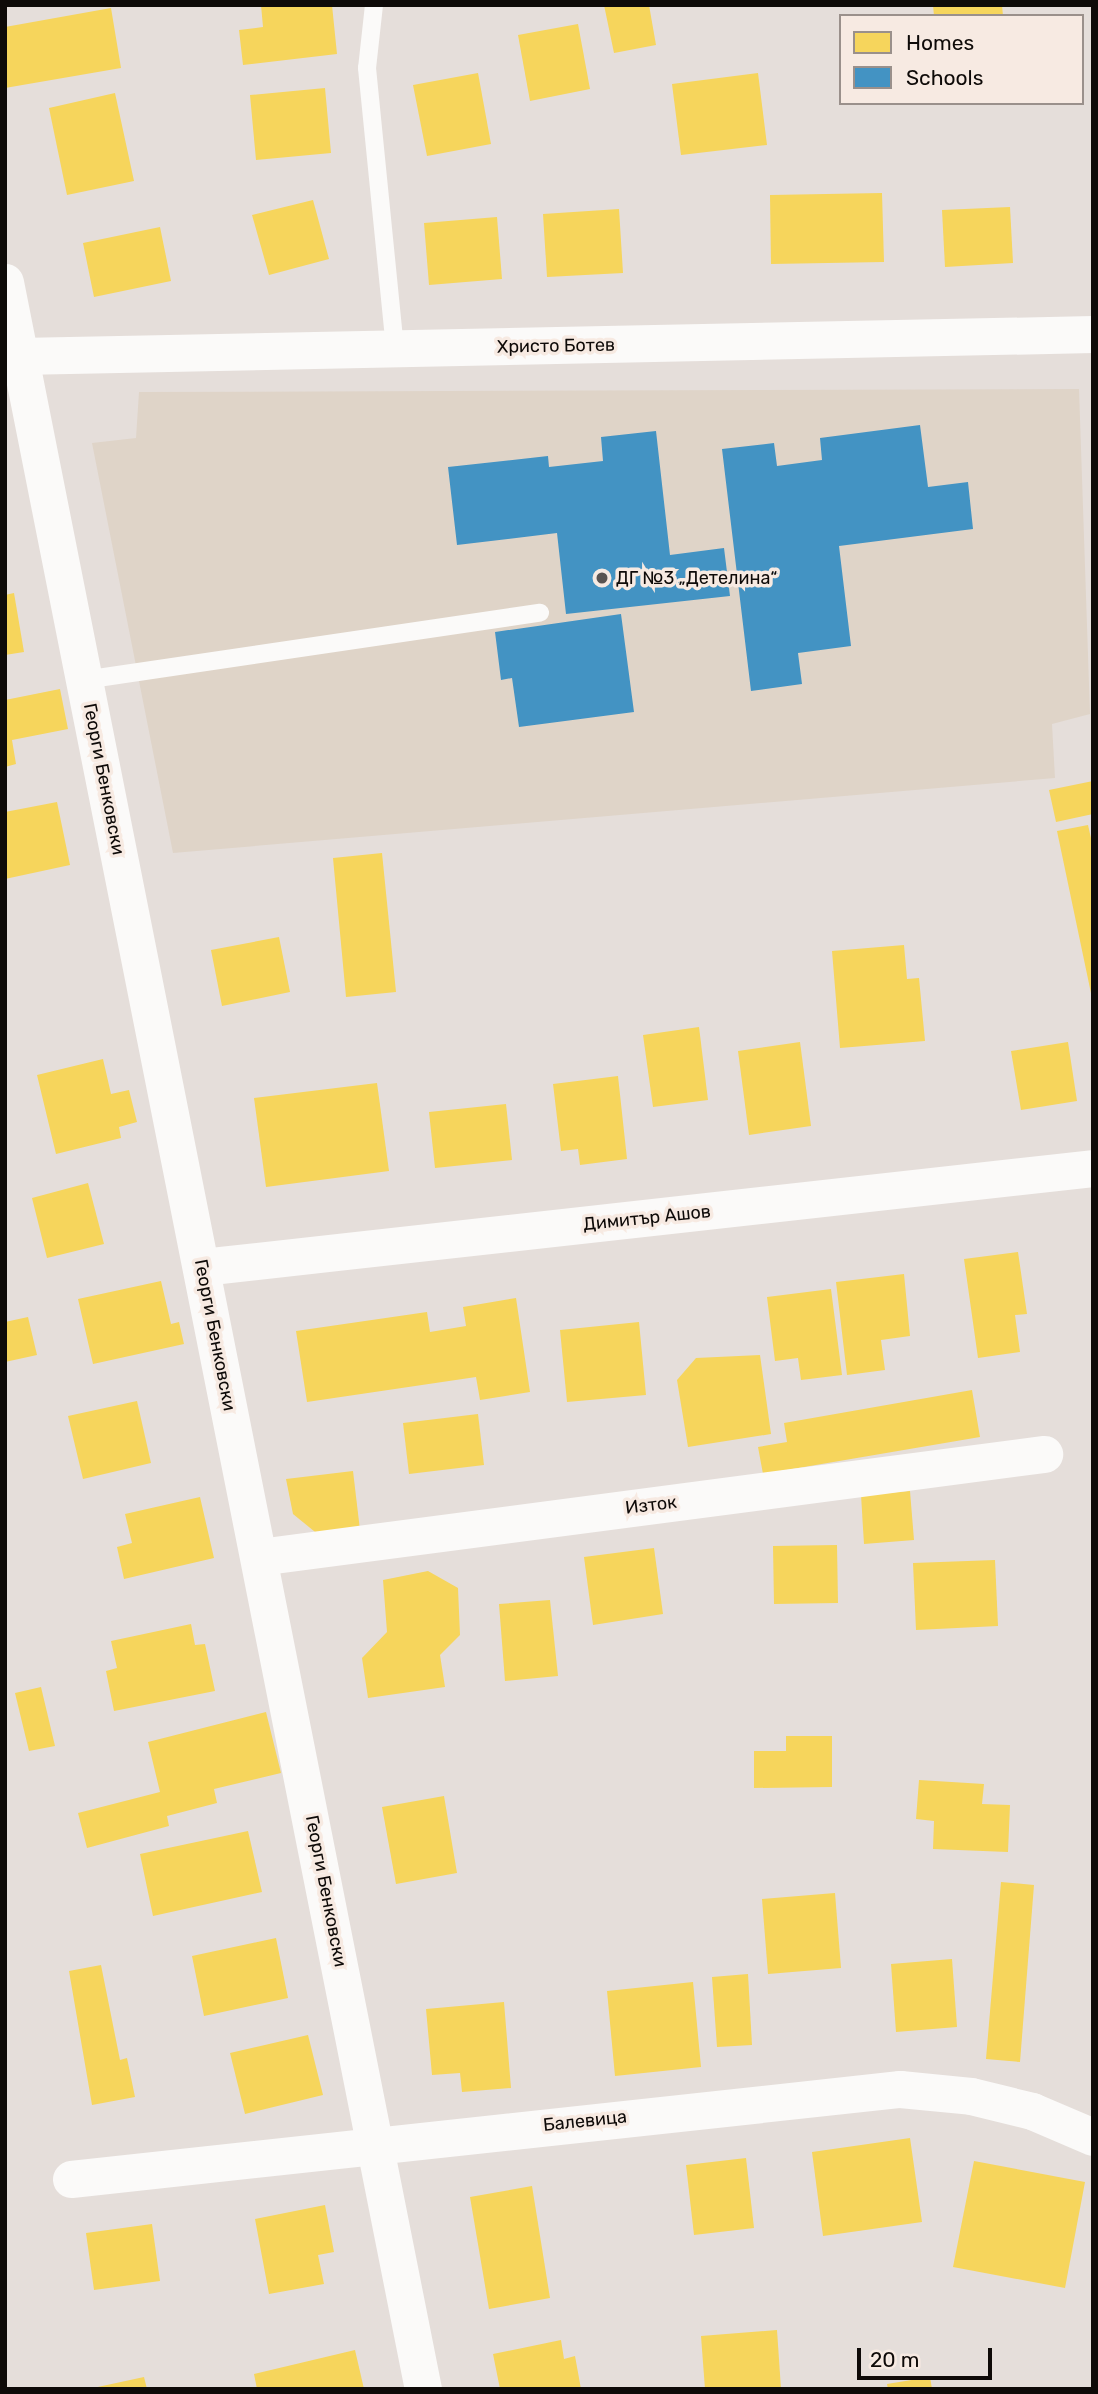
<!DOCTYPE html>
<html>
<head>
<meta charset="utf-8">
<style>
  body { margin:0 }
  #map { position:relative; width:1098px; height:2394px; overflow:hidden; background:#e5deda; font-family:Rubik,sans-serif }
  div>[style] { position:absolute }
  .education>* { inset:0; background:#dfd4c8 }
  .homes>* { inset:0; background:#f6d55c }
  .schools>* { inset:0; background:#4393c3 }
  .service>* { height:18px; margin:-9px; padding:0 9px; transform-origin:9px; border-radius:9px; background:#fbfaf9 }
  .minor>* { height:37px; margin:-18.5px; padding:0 18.5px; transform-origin:18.5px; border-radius:18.5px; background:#fbfaf9 }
  .dots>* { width:19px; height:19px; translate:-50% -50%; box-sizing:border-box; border:4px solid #f7eae2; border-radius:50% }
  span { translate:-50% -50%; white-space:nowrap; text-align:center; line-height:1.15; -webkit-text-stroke:7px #f7eae2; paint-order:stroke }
  .street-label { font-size:18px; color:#0e0a08 }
  .poi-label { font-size:18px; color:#0e0a08 }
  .left { translate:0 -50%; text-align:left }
  .frame { position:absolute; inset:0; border:7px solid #0e0a08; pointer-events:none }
  .legend { position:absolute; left:839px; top:14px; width:245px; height:91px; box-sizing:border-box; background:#f7eae2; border:2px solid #9a908b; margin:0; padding:9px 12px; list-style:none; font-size:21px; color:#0e0a08 }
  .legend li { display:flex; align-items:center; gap:14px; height:35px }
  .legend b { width:35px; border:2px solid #9a908b }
  .scale { position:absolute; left:857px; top:2348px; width:135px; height:32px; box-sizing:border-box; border:4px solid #0e0a08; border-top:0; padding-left:9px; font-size:21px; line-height:24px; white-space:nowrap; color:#0e0a08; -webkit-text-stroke:5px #f7eae2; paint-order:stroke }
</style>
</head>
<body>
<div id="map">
  <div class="education">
    <i style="clip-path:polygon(1079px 389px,1090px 714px,1052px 724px,1055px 778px,173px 853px,92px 443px,136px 438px,139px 392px)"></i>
  </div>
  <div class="homes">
    <i style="clip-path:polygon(261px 5px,332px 5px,337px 54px,243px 65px,239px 30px,263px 27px)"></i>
    <i style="clip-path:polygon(604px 5px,649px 5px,656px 45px,614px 53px)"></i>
    <i style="clip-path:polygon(933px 5px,1002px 5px,1003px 16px,934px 16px)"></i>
    <i style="clip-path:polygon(111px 8px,121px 68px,5px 88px,5px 27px)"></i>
    <i style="clip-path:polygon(578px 24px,590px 89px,530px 101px,518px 35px)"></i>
    <i style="clip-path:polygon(478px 73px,491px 144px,427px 156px,413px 85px)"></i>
    <i style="clip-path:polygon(758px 73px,767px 145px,681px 155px,672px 84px)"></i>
    <i style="clip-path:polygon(325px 88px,331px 153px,256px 160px,250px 95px)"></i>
    <i style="clip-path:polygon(115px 93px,134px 181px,67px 195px,49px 108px)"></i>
    <i style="clip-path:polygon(882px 193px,884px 262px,771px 264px,770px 195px)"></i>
    <i style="clip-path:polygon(313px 200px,329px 259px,269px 275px,252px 215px)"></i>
    <i style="clip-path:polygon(1010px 207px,1013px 263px,945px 267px,942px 210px)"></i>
    <i style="clip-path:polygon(619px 209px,623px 273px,547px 277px,543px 214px)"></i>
    <i style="clip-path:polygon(497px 217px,502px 279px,429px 285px,424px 223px)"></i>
    <i style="clip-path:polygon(160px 227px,171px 281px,94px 297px,83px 243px)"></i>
    <i style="clip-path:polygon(14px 593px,24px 652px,5px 655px,5px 595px)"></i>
    <i style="clip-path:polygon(60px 689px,68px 729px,12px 740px,16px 764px,5px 767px,5px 700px)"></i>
    <i style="clip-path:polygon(1093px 781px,1093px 814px,1056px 822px,1049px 790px)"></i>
    <i style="clip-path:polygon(57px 802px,70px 865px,5px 879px,5px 812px)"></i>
    <i style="clip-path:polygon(1088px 825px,1093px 847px,1092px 998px,1057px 831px)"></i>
    <i style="clip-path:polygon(382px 853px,396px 992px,346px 997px,333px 858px)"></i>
    <i style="clip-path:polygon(279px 937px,290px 992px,222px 1006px,211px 950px)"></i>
    <i style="clip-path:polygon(904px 945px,907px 979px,919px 978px,925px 1041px,840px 1048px,832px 951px)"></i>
    <i style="clip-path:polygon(699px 1027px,708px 1100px,653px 1107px,643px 1035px)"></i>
    <i style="clip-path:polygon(800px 1042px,811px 1126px,749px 1135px,738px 1051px)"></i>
    <i style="clip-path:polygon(1068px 1042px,1077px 1101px,1021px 1110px,1011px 1051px)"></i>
    <i style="clip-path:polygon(103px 1059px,111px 1094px,129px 1090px,137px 1122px,119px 1127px,121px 1138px,56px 1154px,37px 1075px)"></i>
    <i style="clip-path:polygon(618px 1076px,627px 1159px,580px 1165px,578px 1149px,561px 1151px,553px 1084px)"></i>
    <i style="clip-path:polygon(377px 1083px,389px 1171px,266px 1187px,254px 1098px)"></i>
    <i style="clip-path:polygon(506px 1104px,512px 1160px,435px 1168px,429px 1112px)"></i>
    <i style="clip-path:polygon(88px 1183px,104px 1244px,47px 1258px,32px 1198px)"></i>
    <i style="clip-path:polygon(1018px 1252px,1027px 1314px,1015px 1315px,1020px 1352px,978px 1358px,964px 1259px)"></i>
    <i style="clip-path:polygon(904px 1274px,910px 1336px,881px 1340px,885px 1370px,847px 1375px,836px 1282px)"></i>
    <i style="clip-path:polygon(161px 1281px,171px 1324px,179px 1322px,184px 1344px,93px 1364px,78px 1299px)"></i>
    <i style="clip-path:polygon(831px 1289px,842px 1375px,801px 1380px,798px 1358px,775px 1361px,767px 1297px)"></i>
    <i style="clip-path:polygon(516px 1298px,530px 1392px,480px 1400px,476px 1377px,307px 1402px,296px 1331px,427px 1312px,430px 1332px,466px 1326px,463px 1307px)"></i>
    <i style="clip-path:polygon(28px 1317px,37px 1355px,5px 1362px,5px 1322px)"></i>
    <i style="clip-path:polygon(639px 1322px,646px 1395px,567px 1402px,560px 1330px)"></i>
    <i style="clip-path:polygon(760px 1355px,771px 1434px,688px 1447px,677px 1380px,696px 1358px)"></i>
    <i style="clip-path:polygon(972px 1390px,980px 1437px,763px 1474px,758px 1447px,787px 1442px,784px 1423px)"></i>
    <i style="clip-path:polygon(137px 1401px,151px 1463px,83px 1479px,68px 1416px)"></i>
    <i style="clip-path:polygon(478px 1414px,484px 1465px,409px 1474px,403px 1423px)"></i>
    <i style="clip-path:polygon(353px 1471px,360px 1530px,320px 1536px,293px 1514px,286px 1479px)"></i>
    <i style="clip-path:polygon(910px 1491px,914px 1540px,864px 1544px,861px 1495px)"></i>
    <i style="clip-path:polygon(200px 1497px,214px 1558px,124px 1579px,117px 1547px,132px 1543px,125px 1514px)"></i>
    <i style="clip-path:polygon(837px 1545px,838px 1603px,774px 1604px,773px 1546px)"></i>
    <i style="clip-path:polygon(654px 1548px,663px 1614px,593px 1625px,584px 1557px)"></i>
    <i style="clip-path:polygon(995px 1560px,998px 1626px,916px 1630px,913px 1563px)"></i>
    <i style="clip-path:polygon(428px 1571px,458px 1588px,460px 1635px,440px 1655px,445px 1687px,368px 1698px,362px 1658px,387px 1632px,383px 1580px)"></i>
    <i style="clip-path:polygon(550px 1600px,558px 1676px,505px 1681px,499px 1604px)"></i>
    <i style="clip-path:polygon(191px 1624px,195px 1645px,205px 1644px,215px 1691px,114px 1711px,106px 1671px,117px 1668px,111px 1641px)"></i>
    <i style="clip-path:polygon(41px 1687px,55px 1746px,29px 1751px,15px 1693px)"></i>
    <i style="clip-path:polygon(266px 1712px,281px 1773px,214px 1789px,217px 1803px,167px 1816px,169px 1826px,87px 1848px,78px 1813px,160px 1792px,148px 1742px)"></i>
    <i style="clip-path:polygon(786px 1736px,832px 1736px,832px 1787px,754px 1788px,754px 1751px,786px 1751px)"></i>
    <i style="clip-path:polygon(919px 1780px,984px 1784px,982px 1804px,1010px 1805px,1008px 1852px,933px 1849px,934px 1821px,916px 1819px)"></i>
    <i style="clip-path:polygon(444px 1796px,457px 1873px,396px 1884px,382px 1807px)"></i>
    <i style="clip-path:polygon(248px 1831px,262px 1892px,153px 1916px,140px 1854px)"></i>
    <i style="clip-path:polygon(1001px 1882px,1034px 1885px,1020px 2062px,986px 2059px)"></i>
    <i style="clip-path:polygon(835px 1893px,841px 1968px,768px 1974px,762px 1899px)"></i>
    <i style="clip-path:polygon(276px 1938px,288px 1998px,204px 2016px,192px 1956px)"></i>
    <i style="clip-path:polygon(952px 1959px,957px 2027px,896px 2032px,891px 1964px)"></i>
    <i style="clip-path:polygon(101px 1965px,120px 2060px,127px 2058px,135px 2097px,92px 2105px,69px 1971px)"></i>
    <i style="clip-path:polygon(748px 1974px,752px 2045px,717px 2047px,712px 1977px)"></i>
    <i style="clip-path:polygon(693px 1982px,701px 2067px,615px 2076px,607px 1991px)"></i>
    <i style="clip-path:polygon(504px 2002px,511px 2088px,462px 2092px,460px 2073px,432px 2075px,426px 2009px)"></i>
    <i style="clip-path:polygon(308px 2035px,323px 2095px,245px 2114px,230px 2053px)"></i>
    <i style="clip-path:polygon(910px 2138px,922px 2222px,823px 2236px,812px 2152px)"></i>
    <i style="clip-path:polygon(746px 2158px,754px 2228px,694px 2235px,686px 2165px)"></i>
    <i style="clip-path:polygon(974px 2161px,1085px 2182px,1065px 2288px,953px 2267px)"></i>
    <i style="clip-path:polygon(532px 2186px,550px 2298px,489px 2309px,470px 2197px)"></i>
    <i style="clip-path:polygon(325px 2205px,334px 2252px,318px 2255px,324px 2284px,269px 2294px,255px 2219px)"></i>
    <i style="clip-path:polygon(152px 2224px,160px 2281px,94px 2290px,86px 2233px)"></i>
    <i style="clip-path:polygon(777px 2330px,781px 2389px,705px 2389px,701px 2336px)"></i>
    <i style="clip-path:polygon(561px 2340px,564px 2359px,575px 2356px,581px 2389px,500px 2389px,493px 2354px)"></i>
    <i style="clip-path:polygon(355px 2350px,364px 2389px,257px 2389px,254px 2374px)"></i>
    <i style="clip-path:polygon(144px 2377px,147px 2389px,93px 2389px,93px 2388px)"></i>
    <i style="clip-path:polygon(930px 2377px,932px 2389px,888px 2389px,887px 2384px)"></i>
  </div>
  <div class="schools">
    <i style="clip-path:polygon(920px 425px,928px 487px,968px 482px,973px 529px,839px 546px,851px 646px,798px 653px,802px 684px,751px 691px,722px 449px,774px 443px,777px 466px,822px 460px,820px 438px)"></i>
    <i style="clip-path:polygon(656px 431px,670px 555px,724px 548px,730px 596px,566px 614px,557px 533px,457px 545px,448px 467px,548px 456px,549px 467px,603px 461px,601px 437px)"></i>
    <i style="clip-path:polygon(621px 614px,634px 712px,519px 727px,512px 678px,501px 680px,495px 632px)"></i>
  </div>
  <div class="service">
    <i style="left:374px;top:5px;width:63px;rotate:96.3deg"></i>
    <i style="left:367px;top:68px;width:281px;rotate:84.3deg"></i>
    <i style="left:84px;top:680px;width:461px;rotate:-8.4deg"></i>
  </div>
  <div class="minor">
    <i style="left:5px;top:282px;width:2148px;rotate:78.78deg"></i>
    <i style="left:19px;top:356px;width:1074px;rotate:-1.17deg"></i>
    <i style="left:202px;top:1267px;width:896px;rotate:-6.34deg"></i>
    <i style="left:259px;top:1557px;width:792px;rotate:-7.48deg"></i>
    <i style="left:71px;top:2179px;width:834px;rotate:-6.2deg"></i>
    <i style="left:900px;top:2089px;width:71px;rotate:5.6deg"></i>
    <i style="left:971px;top:2096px;width:63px;rotate:13.8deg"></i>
    <i style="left:1032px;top:2111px;width:66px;rotate:23.1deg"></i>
  </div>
  <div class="dots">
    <i style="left:602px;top:578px;background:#595452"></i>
  </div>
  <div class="street-label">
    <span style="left:556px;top:346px;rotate:-1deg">Христо Ботев</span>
    <span style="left:104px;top:779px;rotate:79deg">Георги Бенковски</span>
    <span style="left:647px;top:1218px;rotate:-6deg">Димитър Ашов</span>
    <span style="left:215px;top:1335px;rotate:79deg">Георги Бенковски</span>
    <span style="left:651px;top:1505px;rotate:-7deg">Изток</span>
    <span style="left:326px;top:1891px;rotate:79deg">Георги Бенковски</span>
    <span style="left:585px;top:2121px;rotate:-6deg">Балевица</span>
  </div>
  <div class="poi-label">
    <span class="left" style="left:616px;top:578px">ДГ №3 „Детелина“</span>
  </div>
  <div class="frame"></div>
  <ul class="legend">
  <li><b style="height:19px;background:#f6d55c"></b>Homes</li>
  <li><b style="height:19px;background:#4393c3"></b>Schools</li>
  </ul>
  <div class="scale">20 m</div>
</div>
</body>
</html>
